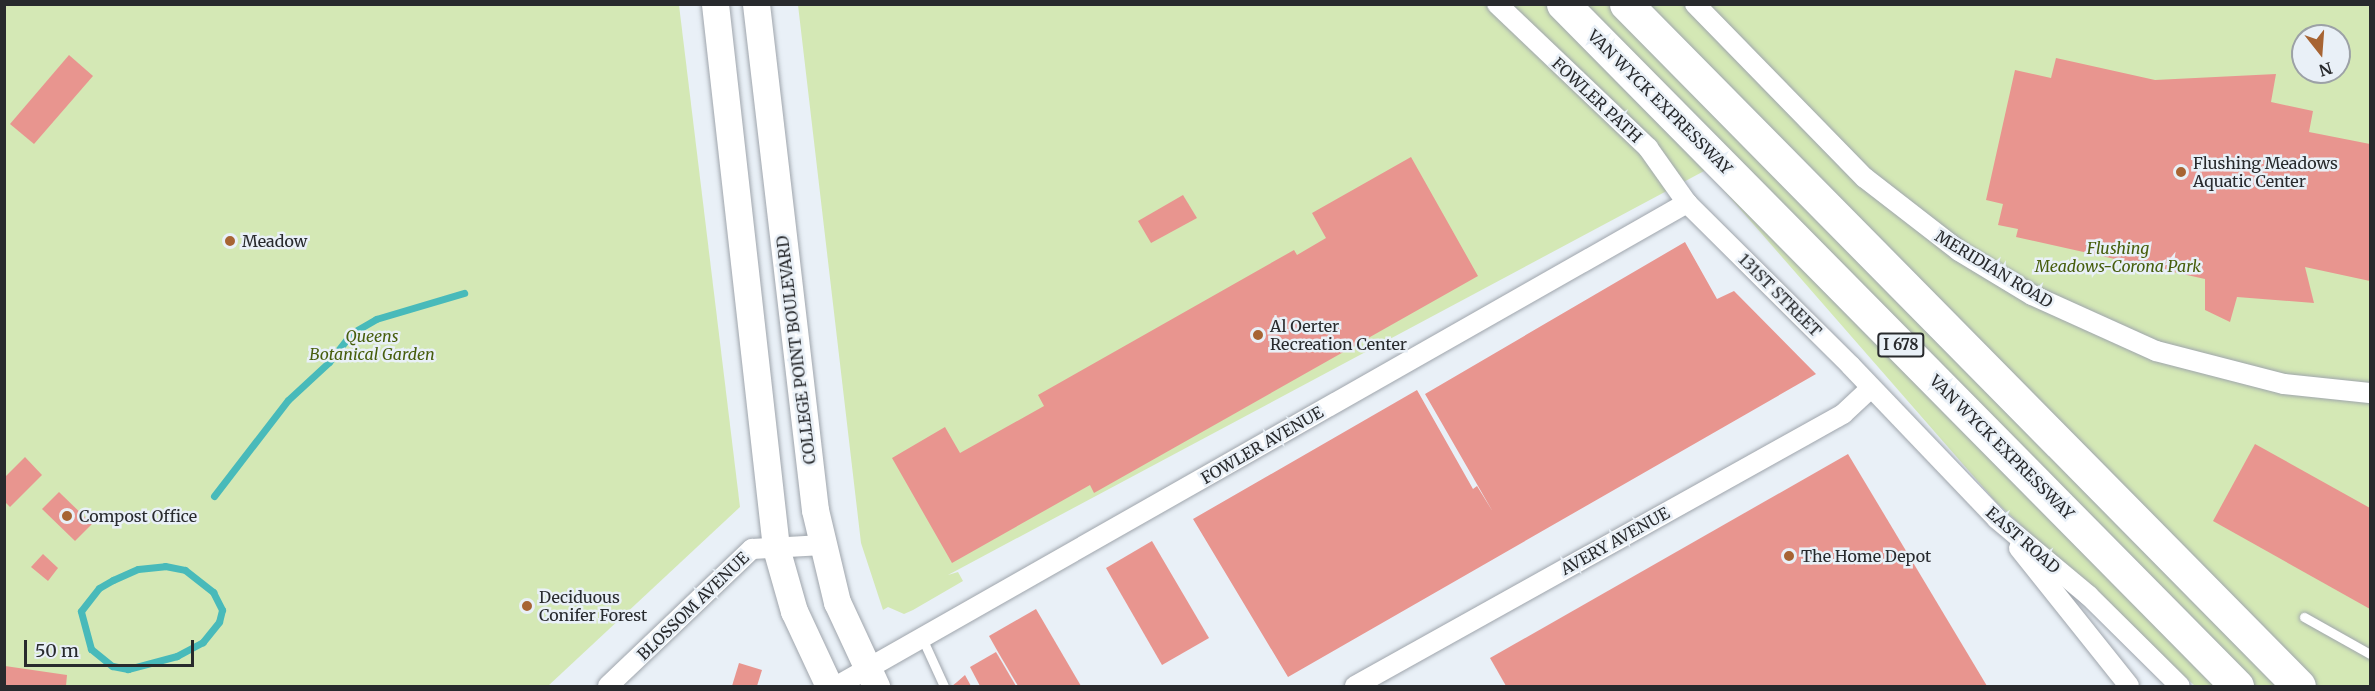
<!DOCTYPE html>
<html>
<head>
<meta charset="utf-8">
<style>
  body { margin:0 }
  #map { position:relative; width:2375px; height:691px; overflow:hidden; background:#e9f0f7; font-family:Merriweather,serif }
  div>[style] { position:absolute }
  .green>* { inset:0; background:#d4e8b5 }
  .stream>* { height:7px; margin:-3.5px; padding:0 3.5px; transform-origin:3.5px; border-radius:3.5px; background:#48baba }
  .building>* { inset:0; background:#e8958f }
  .roads { filter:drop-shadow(0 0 2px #9fa5ac) drop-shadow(0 0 2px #9fa5ac) }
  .lane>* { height:9px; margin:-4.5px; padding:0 4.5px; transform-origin:4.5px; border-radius:4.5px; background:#fff }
  .street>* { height:20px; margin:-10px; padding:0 10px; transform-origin:10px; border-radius:10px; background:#fff }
  .secondary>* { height:27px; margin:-13.5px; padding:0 13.5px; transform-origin:13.5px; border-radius:13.5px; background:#fff }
  .highway>* { height:33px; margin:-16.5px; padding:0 16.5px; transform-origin:16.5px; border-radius:16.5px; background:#fff }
  .dots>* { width:16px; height:16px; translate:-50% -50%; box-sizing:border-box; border:3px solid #e9f0f7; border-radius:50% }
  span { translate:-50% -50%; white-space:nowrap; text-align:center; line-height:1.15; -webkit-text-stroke:5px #e9f0f7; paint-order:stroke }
  .shield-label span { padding:2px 4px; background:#e9f0f7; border:2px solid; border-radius:4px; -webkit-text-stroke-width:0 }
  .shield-label { font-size:15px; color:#282a2d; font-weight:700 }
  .street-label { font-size:16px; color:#282a2d }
  .poi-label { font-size:16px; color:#282a2d }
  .left { translate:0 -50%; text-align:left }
  .park-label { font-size:16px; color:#475e0d; font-style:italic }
  .frame { position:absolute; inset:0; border:6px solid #282a2d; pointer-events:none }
  .north { position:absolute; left:2291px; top:24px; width:60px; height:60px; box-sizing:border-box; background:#e9f0f7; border:2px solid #9ca1a6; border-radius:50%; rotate:163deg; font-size:16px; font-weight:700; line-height:24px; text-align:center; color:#282a2d }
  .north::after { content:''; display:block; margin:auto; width:21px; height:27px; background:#a76433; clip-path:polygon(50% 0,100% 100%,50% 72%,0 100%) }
  .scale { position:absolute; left:24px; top:640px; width:170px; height:27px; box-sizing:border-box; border:3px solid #282a2d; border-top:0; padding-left:8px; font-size:18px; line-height:21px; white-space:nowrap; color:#282a2d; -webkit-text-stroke:4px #e9f0f7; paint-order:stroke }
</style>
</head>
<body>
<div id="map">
  <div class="green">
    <i style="clip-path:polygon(4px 5px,679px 5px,740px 507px,548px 686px,5px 686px)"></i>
    <i style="clip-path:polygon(evenodd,798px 5px,2370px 5px,2370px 686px,2195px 686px,1996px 502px,1706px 170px,948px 575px,958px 572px,963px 581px,913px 610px,904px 614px,888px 607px,883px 610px,861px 543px,798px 5px,2303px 36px,2339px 36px,2339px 72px,2303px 72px,2303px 36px)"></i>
  </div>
  <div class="stream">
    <i style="left:214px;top:496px;width:121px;rotate:-52.4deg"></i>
    <i style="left:288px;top:400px;width:56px;rotate:-42.8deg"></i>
    <i style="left:329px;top:362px;width:37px;rotate:-52deg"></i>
    <i style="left:352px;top:333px;width:28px;rotate:-30deg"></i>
    <i style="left:376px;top:319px;width:92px;rotate:-16.5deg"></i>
    <i style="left:165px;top:566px;width:20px;rotate:11deg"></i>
    <i style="left:185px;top:570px;width:36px;rotate:38deg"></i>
    <i style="left:213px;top:592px;width:20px;rotate:63deg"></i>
    <i style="left:222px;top:610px;width:12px;rotate:104deg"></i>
    <i style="left:219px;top:622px;width:26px;rotate:129deg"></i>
    <i style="left:203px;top:642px;width:30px;rotate:152deg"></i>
    <i style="left:177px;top:656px;width:51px;rotate:165.1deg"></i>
    <i style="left:128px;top:669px;width:16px;rotate:-169deg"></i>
    <i style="left:112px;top:666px;width:27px;rotate:-141deg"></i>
    <i style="left:91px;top:649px;width:39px;rotate:-105deg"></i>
    <i style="left:81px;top:611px;width:29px;rotate:-52deg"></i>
    <i style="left:99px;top:588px;width:16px;rotate:-30deg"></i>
    <i style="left:113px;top:580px;width:27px;rotate:-24deg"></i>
    <i style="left:138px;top:569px;width:27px;rotate:-6deg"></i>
  </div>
  <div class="building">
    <i style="clip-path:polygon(69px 55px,93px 76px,34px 144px,10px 124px)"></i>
    <i style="clip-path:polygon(2056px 58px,2155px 80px,2276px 74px,2271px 102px,2313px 111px,2309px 132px,2370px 144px,2370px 281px,2305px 267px,2314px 303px,2237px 297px,2230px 322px,2205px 310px,2205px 279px,2016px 237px,2018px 229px,1998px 225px,2003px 204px,1986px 200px,2015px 70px,2051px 78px)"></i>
    <i style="clip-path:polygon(1411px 157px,1478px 276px,1094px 493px,1090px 485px,952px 563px,892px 458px,945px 427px,960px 453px,1044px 406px,1038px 395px,1294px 250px,1297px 255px,1326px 238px,1312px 213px)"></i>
    <i style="clip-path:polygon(1183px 195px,1197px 218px,1151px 243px,1138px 221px)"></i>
    <i style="clip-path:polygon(1685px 242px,1717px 299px,1734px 291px,1816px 374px,1288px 677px,1193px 519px,1417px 390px,1473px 489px,1477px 486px,1493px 512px,1425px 394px)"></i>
    <i style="clip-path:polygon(2255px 444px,2370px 508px,2370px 609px,2213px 521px)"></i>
    <i style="clip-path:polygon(1848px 454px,1987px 686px,1506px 686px,1490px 658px)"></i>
    <i style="clip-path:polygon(25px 457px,42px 475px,10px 507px,4px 501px,4px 478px)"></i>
    <i style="clip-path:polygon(59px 492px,92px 524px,75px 541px,42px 509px)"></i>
    <i style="clip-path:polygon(1152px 541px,1209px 638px,1162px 665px,1106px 568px)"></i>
    <i style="clip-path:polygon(43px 554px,58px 568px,48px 581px,31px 567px)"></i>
    <i style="clip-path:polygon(1036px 609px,1081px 686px,1018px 686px,998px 652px,989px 636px)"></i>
    <i style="clip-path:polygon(996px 652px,1016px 686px,980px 686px,970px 667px)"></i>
    <i style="clip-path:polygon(739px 663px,762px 670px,757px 686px,732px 686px)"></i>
    <i style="clip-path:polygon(5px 666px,67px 675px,66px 686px,5px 686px)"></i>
    <i style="clip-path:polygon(965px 675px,971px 686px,952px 686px,957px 682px)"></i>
  </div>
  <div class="roads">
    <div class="lane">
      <i style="left:2304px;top:617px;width:76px;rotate:29.3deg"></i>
      <i style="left:922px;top:638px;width:53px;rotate:65.4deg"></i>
    </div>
    <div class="street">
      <i style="left:1497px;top:4px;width:209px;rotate:43.6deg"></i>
      <i style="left:1648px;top:148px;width:67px;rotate:54.7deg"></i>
      <i style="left:1687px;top:203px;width:231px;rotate:44.8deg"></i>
      <i style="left:1851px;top:366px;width:211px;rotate:46.3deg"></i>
      <i style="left:1997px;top:519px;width:119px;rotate:39.9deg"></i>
      <i style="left:2088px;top:595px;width:129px;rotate:44.7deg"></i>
      <i style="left:1695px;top:4px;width:243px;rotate:45.7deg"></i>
      <i style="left:1865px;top:178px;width:119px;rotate:37.8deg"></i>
      <i style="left:1959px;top:251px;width:85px;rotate:31.1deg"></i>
      <i style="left:2032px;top:295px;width:136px;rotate:24.3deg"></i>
      <i style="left:2156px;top:351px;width:132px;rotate:14.5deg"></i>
      <i style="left:2284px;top:384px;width:86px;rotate:6deg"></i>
      <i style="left:2019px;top:548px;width:176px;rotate:51.4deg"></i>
      <i style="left:608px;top:686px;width:199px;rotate:-43.6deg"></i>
      <i style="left:752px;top:549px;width:71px;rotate:-3.2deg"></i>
      <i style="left:837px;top:686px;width:978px;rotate:-29.61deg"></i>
      <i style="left:1355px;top:686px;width:559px;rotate:-29.13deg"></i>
      <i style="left:1843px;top:414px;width:37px;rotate:-43deg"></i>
    </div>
    <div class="secondary">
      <i style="left:715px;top:4px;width:547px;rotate:83.6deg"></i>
      <i style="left:776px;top:548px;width:66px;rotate:74.1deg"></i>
      <i style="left:794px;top:611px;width:83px;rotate:65deg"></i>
      <i style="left:756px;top:4px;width:509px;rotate:83.35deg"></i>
      <i style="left:815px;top:510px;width:95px;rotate:76.6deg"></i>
      <i style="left:837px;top:602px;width:93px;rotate:65.1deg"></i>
    </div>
    <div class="highway">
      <i style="left:1563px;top:4px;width:959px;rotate:45.34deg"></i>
      <i style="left:1626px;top:4px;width:958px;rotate:45.38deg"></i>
    </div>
  </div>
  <div class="dots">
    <i style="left:2181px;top:172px;background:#a76433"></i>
    <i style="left:230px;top:241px;background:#a76433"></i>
    <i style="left:1258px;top:335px;background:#a76433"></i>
    <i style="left:67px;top:516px;background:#a76433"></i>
    <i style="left:1789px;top:556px;background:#a76433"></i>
    <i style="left:527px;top:606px;background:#a76433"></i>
  </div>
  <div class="shield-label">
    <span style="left:1901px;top:345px">I 678</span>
  </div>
  <div class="street-label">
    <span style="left:1597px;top:100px;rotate:43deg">FOWLER PATH</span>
    <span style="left:1660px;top:102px;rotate:45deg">VAN WYCK EXPRESSWAY</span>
    <span style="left:1994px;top:269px;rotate:31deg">MERIDIAN ROAD</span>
    <span style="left:1780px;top:295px;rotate:45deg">131ST STREET</span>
    <span style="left:796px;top:350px;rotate:-97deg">COLLEGE POINT BOULEVARD</span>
    <span style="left:1262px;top:445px;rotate:-30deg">FOWLER AVENUE</span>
    <span style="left:2002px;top:447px;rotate:45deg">VAN WYCK EXPRESSWAY</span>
    <span style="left:2023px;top:540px;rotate:41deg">EAST ROAD</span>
    <span style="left:1615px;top:541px;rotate:-29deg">AVERY AVENUE</span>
    <span style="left:693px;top:606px;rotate:-44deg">BLOSSOM AVENUE</span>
  </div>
  <div class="poi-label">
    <span class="left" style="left:2193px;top:172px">Flushing Meadows<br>Aquatic Center</span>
    <span class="left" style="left:242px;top:241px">Meadow</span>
    <span class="left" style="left:1270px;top:335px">Al Oerter<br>Recreation Center</span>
    <span class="left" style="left:79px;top:516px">Compost Office</span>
    <span class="left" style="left:1801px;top:556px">The Home Depot</span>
    <span class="left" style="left:539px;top:606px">Deciduous<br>Conifer Forest</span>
  </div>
  <div class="park-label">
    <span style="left:2118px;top:257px">Flushing<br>Meadows-Corona Park</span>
    <span style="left:372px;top:345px">Queens<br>Botanical Garden</span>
  </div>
  <div class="frame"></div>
  <div class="north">N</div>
  <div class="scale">50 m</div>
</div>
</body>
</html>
